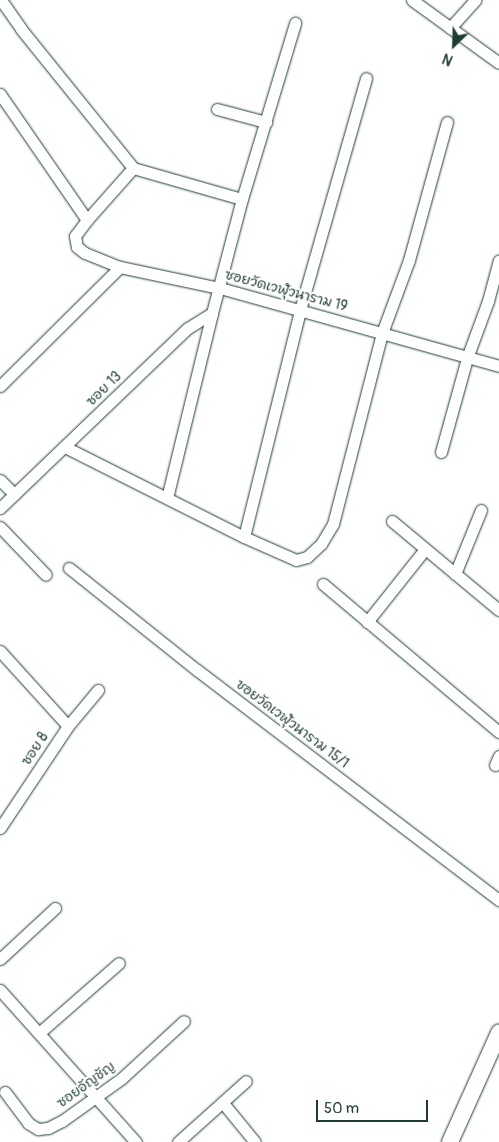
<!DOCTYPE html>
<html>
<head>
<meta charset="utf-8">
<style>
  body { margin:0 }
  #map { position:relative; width:499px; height:1142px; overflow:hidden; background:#fff; font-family:Pangolin,"Playpen Sans Thai",sans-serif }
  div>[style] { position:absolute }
  .roads { filter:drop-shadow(0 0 1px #1f3d34) drop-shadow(0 0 1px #1f3d34) }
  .street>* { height:11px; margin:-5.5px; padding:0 5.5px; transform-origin:5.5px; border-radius:5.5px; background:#fff }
  .secondary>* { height:16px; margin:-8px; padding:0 8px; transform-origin:8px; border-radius:8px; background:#fff }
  span { translate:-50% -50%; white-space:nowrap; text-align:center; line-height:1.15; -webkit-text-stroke:4.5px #fff; paint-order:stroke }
  .street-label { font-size:14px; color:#1f3d34 }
  .north { position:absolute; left:429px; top:20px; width:50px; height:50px; -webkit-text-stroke:4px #fff; paint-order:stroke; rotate:204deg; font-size:14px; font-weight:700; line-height:20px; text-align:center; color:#1f3d34 }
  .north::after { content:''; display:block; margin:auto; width:18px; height:22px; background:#1f3d34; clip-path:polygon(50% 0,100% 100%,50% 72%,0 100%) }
  .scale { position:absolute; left:316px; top:1100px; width:112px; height:22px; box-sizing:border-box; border:2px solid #1f3d34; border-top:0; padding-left:6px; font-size:15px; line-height:18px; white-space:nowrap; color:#1f3d34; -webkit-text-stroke:4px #fff; paint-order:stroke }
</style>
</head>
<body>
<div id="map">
  <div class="roads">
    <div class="street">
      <i style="left:1px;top:0;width:35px;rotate:55deg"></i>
      <i style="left:21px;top:29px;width:179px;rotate:51.1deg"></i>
      <i style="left:133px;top:168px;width:113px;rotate:15.9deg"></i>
      <i style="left:412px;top:0;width:107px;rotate:35.9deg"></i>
      <i style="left:450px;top:28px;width:38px;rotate:-48deg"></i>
      <i style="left:0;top:94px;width:153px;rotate:55.4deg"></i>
      <i style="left:217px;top:109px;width:51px;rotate:14.9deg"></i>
      <i style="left:133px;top:168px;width:69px;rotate:131.5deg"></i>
      <i style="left:87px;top:220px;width:20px;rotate:127deg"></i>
      <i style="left:75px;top:236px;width:11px;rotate:80deg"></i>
      <i style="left:77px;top:247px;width:10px;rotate:37deg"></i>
      <i style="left:85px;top:253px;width:38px;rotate:22deg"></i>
      <i style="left:120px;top:267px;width:102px;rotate:11.9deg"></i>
      <i style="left:220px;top:288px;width:290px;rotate:15.6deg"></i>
      <i style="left:0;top:386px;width:169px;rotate:-44.8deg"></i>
      <i style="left:65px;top:447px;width:200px;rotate:26.7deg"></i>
      <i style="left:244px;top:537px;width:57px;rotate:23.9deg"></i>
      <i style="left:296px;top:560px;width:11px;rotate:-15deg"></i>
      <i style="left:307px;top:557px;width:19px;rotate:-43deg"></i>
      <i style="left:321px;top:544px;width:23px;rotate:-59deg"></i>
      <i style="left:333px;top:524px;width:197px;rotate:-75.6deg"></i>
      <i style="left:382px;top:333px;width:78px;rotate:-69.7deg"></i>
      <i style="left:409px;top:260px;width:143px;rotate:-74.6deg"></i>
      <i style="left:441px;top:452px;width:98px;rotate:-74.5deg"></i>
      <i style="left:467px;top:358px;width:61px;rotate:-69.8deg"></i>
      <i style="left:488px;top:301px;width:42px;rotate:-75deg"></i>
      <i style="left:0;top:480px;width:20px;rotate:45deg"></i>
      <i style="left:167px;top:498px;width:190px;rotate:-76.3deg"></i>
      <i style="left:0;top:508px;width:260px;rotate:-43.8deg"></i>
      <i style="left:188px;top:328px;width:28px;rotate:-32deg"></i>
      <i style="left:212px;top:313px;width:118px;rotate:-75.3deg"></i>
      <i style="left:242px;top:199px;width:184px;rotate:-73.2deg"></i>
      <i style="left:392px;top:521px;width:139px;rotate:39.8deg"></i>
      <i style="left:0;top:527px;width:66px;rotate:46.2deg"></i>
      <i style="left:244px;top:537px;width:234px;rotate:-76.1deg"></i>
      <i style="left:300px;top:310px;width:241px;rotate:-74.1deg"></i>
      <i style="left:69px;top:568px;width:164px;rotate:38.6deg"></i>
      <i style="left:197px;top:670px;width:380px;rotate:37.3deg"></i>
      <i style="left:455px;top:574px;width:69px;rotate:-67.9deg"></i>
      <i style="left:323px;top:584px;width:230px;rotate:40.1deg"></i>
      <i style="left:367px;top:622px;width:93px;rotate:-51.5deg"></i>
      <i style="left:0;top:651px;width:101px;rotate:47.8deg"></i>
      <i style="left:495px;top:765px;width:10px;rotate:-66deg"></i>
      <i style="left:0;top:828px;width:123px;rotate:-56.3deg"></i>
      <i style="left:68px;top:726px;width:47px;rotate:-50.2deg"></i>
      <i style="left:0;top:959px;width:75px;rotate:-42.8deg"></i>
      <i style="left:0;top:990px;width:204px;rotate:48.2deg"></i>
      <i style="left:39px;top:1033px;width:106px;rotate:-41.2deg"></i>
      <i style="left:5px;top:1092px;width:39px;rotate:53deg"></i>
      <i style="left:28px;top:1123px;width:12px;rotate:31deg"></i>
      <i style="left:38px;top:1129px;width:10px;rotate:-6deg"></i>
      <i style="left:48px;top:1128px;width:16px;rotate:-27deg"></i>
      <i style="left:62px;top:1121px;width:74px;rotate:-35.6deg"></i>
      <i style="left:122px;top:1078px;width:84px;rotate:-42.6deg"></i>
      <i style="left:223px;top:1103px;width:50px;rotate:50.6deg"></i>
      <i style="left:178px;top:1142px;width:91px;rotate:-41.9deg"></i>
    </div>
    <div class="secondary">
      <i style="left:450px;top:1142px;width:120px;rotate:-65.8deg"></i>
    </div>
  </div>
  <div class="street-label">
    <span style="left:286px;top:291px;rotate:15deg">ซอยวัดเวฬุวนาราม 19</span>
    <span style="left:104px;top:389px;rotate:-44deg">ซอย 13</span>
    <span style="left:292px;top:724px;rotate:37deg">ซอยวัดเวฬุวนาราม 15/1</span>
    <span style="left:35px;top:749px;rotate:-56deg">ซอย 8</span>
    <span style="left:86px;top:1085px;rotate:-36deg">ซอยอัญชัญ</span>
  </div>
  <div class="north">N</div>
  <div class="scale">50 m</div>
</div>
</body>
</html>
